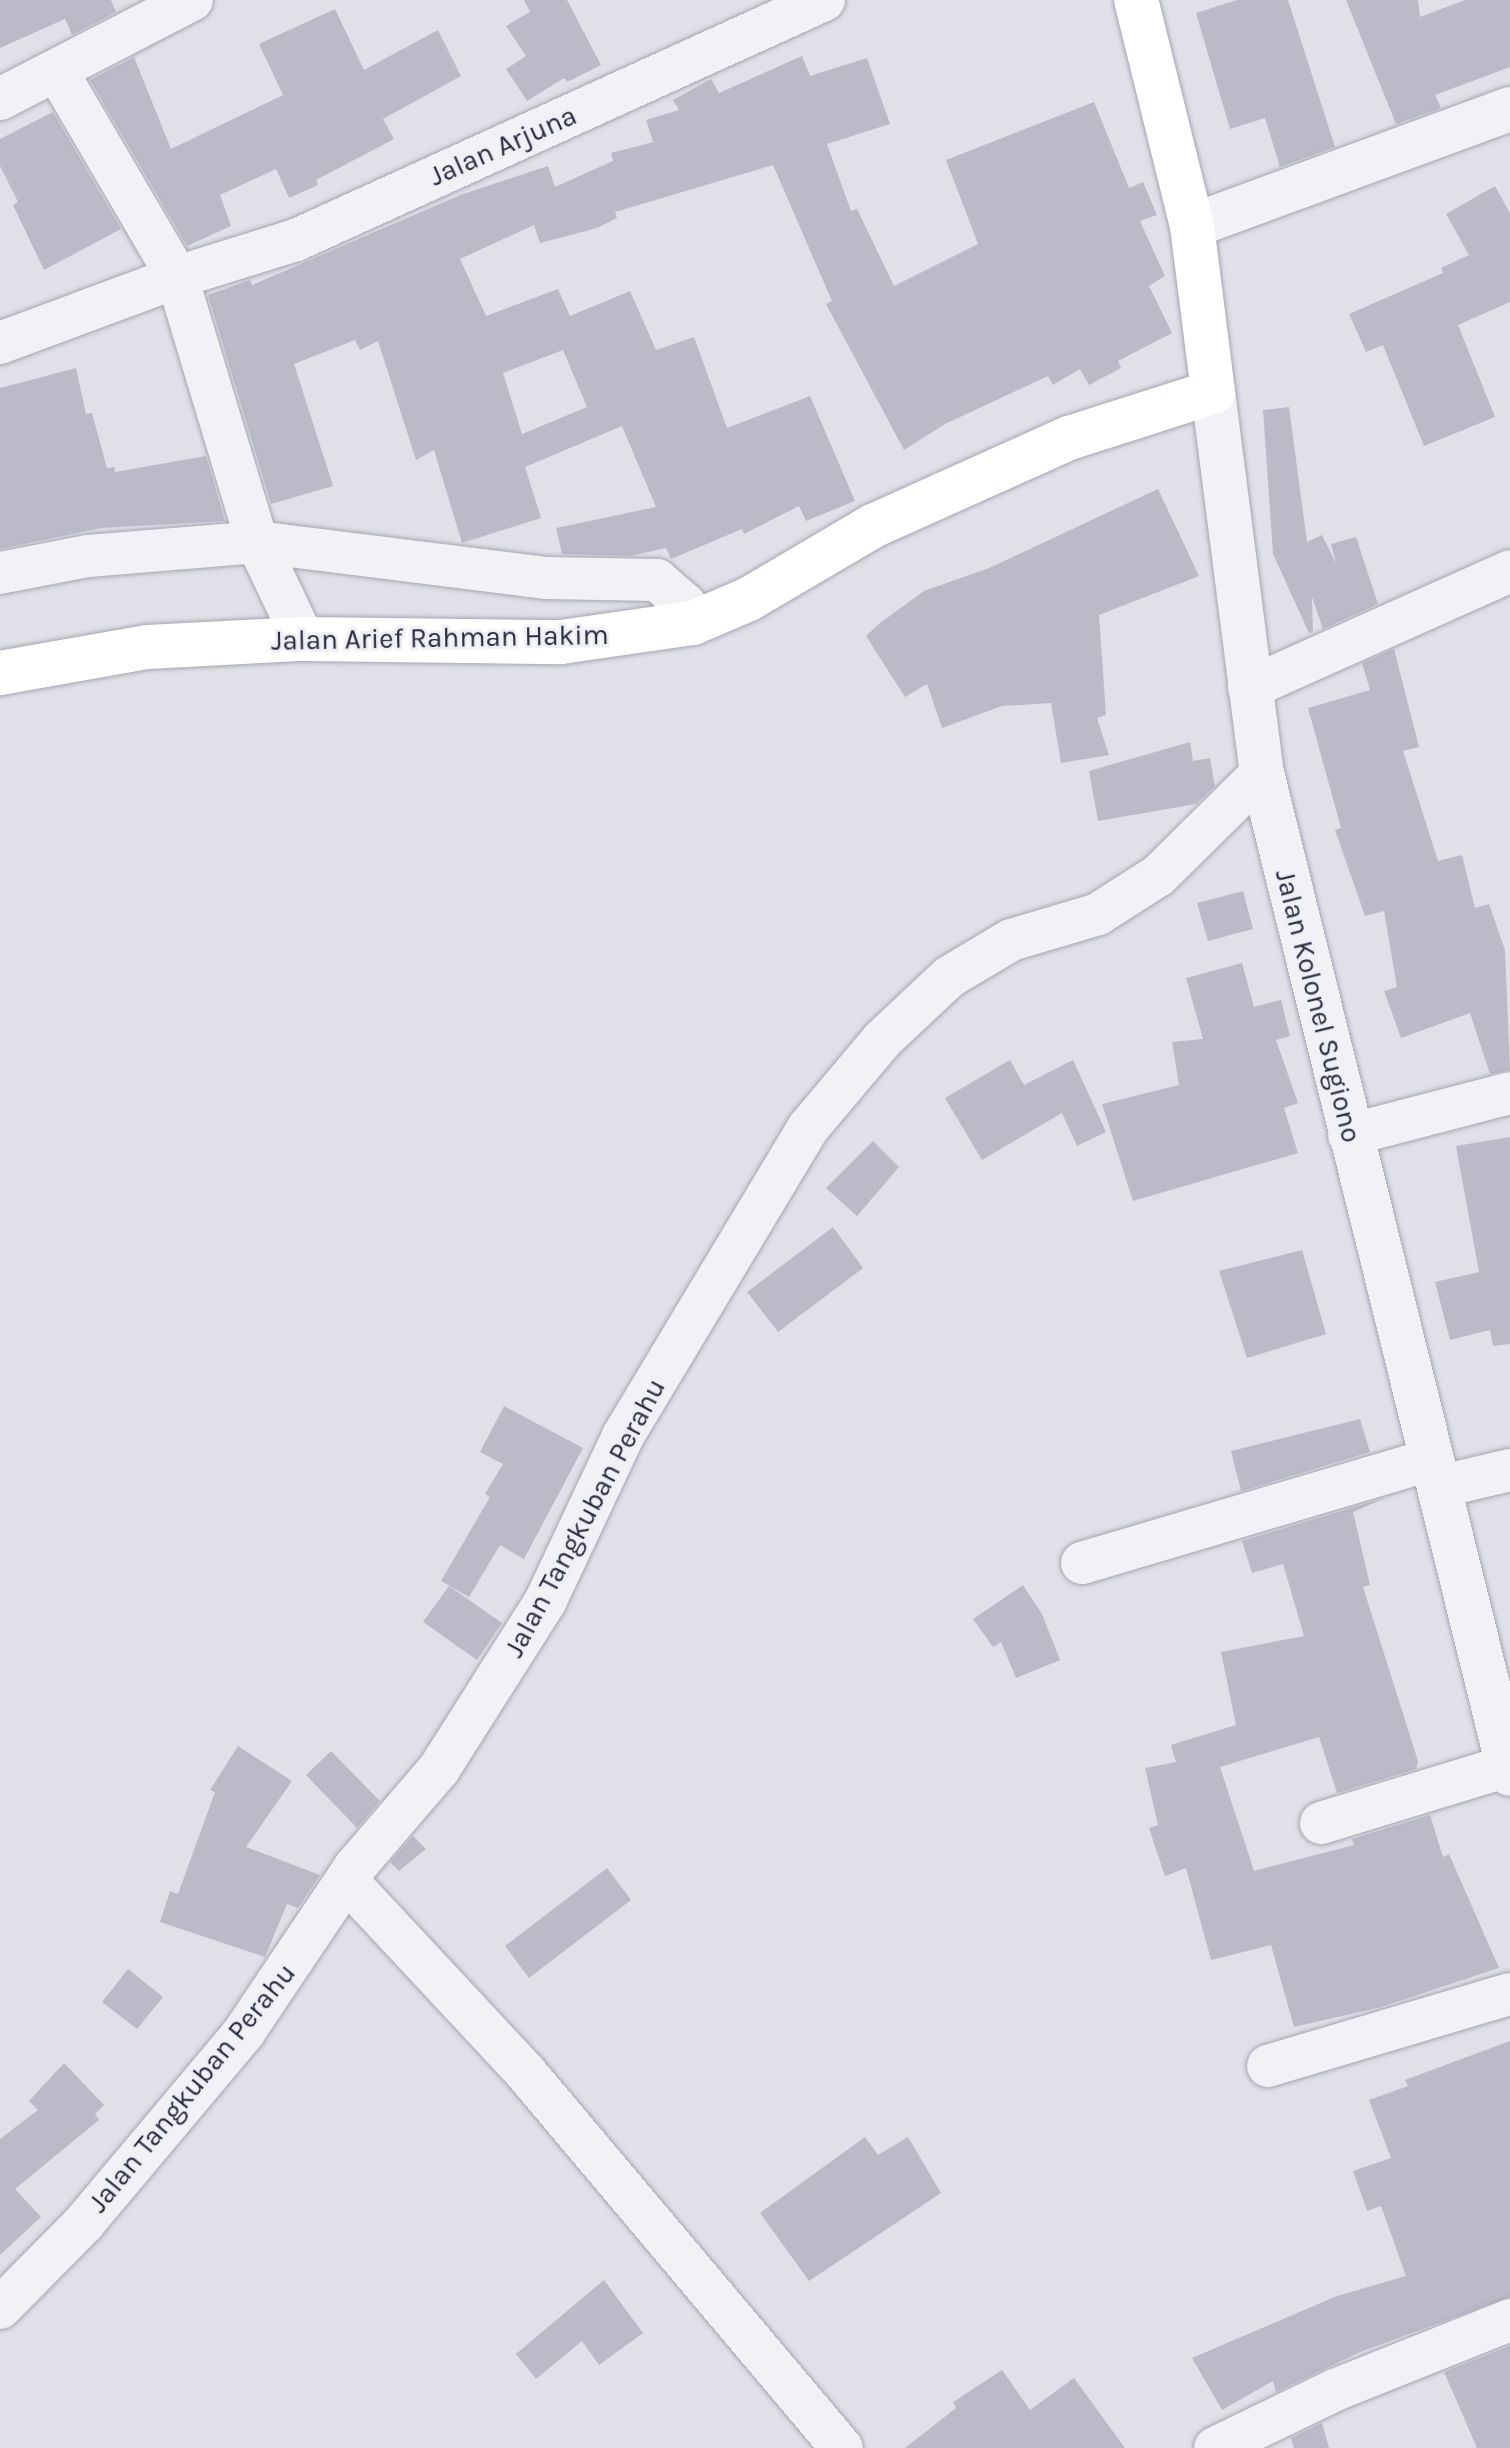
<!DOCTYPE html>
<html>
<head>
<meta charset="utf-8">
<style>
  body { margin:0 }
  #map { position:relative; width:1510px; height:2448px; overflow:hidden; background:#e0e0e8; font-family:Karla,sans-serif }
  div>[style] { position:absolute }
  .building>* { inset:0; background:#babbc7 }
  .roads { filter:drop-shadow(0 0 2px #a5a6b2) drop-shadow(0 0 2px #a5a6b2) }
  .minor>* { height:42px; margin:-21px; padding:0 21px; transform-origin:21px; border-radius:21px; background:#f2f2f6 }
  .tertiary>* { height:44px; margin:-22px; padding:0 22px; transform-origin:22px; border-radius:22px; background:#f2f2f6 }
  .secondary>* { height:44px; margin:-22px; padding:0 22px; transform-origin:22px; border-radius:22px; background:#fff }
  span { translate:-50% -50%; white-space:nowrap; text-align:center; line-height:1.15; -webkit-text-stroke:6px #eff0f5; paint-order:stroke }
  .street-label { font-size:28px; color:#292b3e }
</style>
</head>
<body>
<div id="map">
  <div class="building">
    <i style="clip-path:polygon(0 0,111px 0,116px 12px,72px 35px,65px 19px,0 48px)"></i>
    <i style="clip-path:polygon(524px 0,567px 0,601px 65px,567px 82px,564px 78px,527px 101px,506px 69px,526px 56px,506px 26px,530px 12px)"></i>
    <i style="clip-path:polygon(1237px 0,1288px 0,1335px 147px,1280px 167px,1265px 118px,1230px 129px,1196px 13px)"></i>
    <i style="clip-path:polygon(1346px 0,1418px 0,1420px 17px,1465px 0,1510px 0,1510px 67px,1435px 95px,1441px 108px,1396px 124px)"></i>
    <i style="clip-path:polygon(335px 9px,364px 70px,438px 30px,461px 76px,383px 119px,394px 139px,316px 180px,318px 185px,289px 198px,276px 169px,220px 195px,231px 226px,187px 246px,90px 80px,134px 57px,171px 149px,283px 95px,259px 44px)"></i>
    <i style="clip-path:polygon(evenodd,802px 56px,810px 76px,867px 58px,890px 124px,827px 144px,851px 211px,857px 209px,894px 286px,978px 244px,946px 160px,1094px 102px,1129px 188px,1143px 182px,1157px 215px,1140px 221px,1165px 276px,1149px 286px,1172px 333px,1118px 361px,1121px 368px,1089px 385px,1080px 369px,1053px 385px,1048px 376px,945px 424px,904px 450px,826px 304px,832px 301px,773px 165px,615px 212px,617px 218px,597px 228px,540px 243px,534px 225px,460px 259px,486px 316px,558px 289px,570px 316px,630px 291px,656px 350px,694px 337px,727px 428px,810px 396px,855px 501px,806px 521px,799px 506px,744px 534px,742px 529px,671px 559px,666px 548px,630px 556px,562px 554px,556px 528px,656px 507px,622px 426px,525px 467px,541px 518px,462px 543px,434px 450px,416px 460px,378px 341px,360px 350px,355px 340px,294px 364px,333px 486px,271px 504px,208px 295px,250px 280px,252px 285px,463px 194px,548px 166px,555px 187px,613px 161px,611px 153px,653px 142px,646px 120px,679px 110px,673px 100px,711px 79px,719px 93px,802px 56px,563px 350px,587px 407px,522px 434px,503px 373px,563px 350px)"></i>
    <i style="clip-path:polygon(53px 112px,121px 229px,44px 270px,13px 205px,18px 202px,0 166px,0 139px)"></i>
    <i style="clip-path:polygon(1495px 186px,1510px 213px,1510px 302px,1458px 325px,1495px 417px,1424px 446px,1383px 345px,1366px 352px,1349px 314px,1443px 273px,1441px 268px,1469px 255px,1446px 214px)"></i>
    <i style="clip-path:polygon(76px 368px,86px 414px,92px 413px,107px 468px,114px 467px,115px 472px,206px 456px,225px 521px,101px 528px,0 549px,0 388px)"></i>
    <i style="clip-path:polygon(1289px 407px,1307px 542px,1322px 535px,1336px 563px,1331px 544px,1356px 537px,1378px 604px,1323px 629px,1312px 597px,1313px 632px,1309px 633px,1273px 554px,1263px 410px)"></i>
    <i style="clip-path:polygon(1158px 489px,1199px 576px,1099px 615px,1106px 715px,1097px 718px,1109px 755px,1061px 763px,1051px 703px,1002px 706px,942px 728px,927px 684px,905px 697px,866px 636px,880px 623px,924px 591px,989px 568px)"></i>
    <i style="clip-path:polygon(1394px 649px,1419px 747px,1403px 751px,1438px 861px,1462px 855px,1475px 908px,1489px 904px,1505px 950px,1510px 1070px,1490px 1074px,1470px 1013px,1401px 1038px,1384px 991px,1397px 987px,1384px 911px,1365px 916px,1335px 830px,1341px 828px,1308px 708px,1370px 690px,1362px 663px)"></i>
    <i style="clip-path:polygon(1190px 742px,1193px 761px,1210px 758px,1215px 786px,1196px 804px,1098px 821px,1089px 771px)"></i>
    <i style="clip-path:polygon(1243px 891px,1253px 929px,1208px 941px,1197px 903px)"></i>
    <i style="clip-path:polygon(1242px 963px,1254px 1007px,1281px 1000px,1290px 1036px,1276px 1040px,1298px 1103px,1284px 1108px,1298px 1153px,1133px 1201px,1102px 1104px,1179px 1085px,1172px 1042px,1203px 1039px,1186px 978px)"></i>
    <i style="clip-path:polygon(1010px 1060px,1024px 1085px,1073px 1060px,1106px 1132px,1077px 1146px,1062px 1113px,982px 1160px,945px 1098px)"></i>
    <i style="clip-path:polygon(1510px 1137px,1510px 1344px,1493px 1346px,1490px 1330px,1450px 1340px,1435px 1282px,1479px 1272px,1456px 1146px)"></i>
    <i style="clip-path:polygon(873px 1141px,899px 1167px,857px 1216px,826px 1188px)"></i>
    <i style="clip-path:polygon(833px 1227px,863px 1268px,778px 1332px,747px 1292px)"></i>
    <i style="clip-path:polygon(1302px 1250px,1326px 1334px,1247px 1358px,1219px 1271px)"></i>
    <i style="clip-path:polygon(504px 1406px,583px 1448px,524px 1559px,500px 1545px,469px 1597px,441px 1581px,490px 1497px,485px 1494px,503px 1464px,480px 1452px)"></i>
    <i style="clip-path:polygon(1360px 1419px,1370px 1452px,1241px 1491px,1231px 1451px)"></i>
    <i style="clip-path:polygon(1385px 1498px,1353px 1512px,1370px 1585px,1363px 1587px,1418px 1761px,1416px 1769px,1337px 1793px,1319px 1737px,1220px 1767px,1254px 1871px,1354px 1845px,1352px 1839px,1430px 1815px,1443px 1857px,1449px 1854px,1499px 1968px,1381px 2007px,1294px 2027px,1271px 1945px,1211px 1960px,1186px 1868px,1165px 1876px,1149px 1828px,1158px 1825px,1145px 1768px,1176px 1762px,1171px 1745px,1236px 1725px,1221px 1652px,1304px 1636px,1283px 1564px,1252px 1573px,1242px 1541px)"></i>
    <i style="clip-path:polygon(1023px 1585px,1042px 1614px,1060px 1660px,1016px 1678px,1001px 1642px,993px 1647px,973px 1619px)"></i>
    <i style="clip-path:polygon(449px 1586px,502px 1623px,477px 1660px,423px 1622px)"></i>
    <i style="clip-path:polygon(238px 1746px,292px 1781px,246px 1847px,320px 1875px,298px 1908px,287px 1904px,265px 1957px,160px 1922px,170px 1891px,178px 1894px,215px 1792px,210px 1790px)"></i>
    <i style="clip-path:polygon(331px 1751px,380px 1801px,357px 1828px,306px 1775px)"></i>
    <i style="clip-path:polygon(413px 1836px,426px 1849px,399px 1871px,390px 1862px)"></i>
    <i style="clip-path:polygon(607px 1868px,631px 1900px,529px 1978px,505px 1946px)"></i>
    <i style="clip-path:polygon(128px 1969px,163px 1997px,137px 2029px,102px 2002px)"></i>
    <i style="clip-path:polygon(1510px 2041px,1510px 2297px,1360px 2352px,1276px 2392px,1273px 2381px,1222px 2410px,1192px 2358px,1337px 2296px,1406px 2276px,1381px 2206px,1367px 2211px,1353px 2171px,1391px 2158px,1369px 2100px,1408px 2086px,1405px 2080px)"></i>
    <i style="clip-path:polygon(64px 2063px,104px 2105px,95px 2114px,99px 2120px,15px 2189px,41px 2217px,0 2255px,0 2139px,38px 2110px,29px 2101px)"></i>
    <i style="clip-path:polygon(865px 2137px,878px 2155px,908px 2137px,941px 2193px,809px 2281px,760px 2213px)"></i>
    <i style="clip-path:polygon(604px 2280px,643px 2333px,599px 2365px,582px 2341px,536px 2379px,516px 2354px)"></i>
    <i style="clip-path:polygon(1510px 2346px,1510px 2448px,1477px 2448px,1444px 2372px)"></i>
    <i style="clip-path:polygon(1002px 2370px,1030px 2410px,1074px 2378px,1125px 2448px,905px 2448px,956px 2408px,953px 2402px)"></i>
    <i style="clip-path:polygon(1322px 2423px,1329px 2448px,1294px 2448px,1291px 2438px)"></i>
  </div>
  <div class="roads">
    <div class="minor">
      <i style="left:58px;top:73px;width:236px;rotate:59.7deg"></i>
      <i style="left:177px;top:277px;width:277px;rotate:73.2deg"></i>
      <i style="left:257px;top:542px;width:107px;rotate:64.6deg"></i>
      <i style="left:0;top:99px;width:216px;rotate:-27.3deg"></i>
      <i style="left:0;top:343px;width:189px;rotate:-20.4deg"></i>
      <i style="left:177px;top:277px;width:125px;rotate:-17.3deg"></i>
      <i style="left:296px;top:240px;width:580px;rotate:-24.44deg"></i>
      <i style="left:0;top:573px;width:90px;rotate:-10.9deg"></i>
      <i style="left:88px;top:556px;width:170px;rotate:-4.7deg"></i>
      <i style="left:257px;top:542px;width:292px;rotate:7.1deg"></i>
      <i style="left:547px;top:578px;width:110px;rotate:1deg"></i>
      <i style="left:657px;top:580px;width:37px;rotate:41deg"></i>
      <i style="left:685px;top:604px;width:21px;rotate:67deg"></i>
      <i style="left:1249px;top:688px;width:286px;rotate:-24.1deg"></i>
      <i style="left:1349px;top:1135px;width:166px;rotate:-14.6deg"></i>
      <i style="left:1438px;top:1487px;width:74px;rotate:-13.3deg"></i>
      <i style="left:1082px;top:1563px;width:362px;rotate:-16.5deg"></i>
      <i style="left:1321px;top:1823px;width:195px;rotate:-17deg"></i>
      <i style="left:349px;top:1883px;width:260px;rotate:47deg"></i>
      <i style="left:526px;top:2073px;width:490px;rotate:49.9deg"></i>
      <i style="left:1268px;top:2066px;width:252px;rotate:-16.6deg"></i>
      <i style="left:0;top:2308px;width:120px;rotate:-45.3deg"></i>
      <i style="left:84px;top:2223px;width:249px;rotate:-50deg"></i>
      <i style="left:244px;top:2032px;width:199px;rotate:-56.1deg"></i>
      <i style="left:355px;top:1867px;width:129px;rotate:-49.4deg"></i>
      <i style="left:439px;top:1769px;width:198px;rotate:-57.6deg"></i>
      <i style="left:545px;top:1602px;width:183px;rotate:-64.8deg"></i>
      <i style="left:623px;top:1436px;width:359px;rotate:-59deg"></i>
      <i style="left:808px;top:1128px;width:115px;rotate:-49.9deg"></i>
      <i style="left:882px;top:1040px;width:92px;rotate:-43.2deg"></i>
      <i style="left:949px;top:977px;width:72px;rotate:-30.8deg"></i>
      <i style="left:1011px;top:940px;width:91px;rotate:-16.6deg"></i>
      <i style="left:1098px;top:914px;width:72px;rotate:-32.6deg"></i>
      <i style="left:1159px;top:875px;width:145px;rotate:-44.7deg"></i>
      <i style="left:1215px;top:2448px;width:133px;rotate:-25.8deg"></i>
      <i style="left:1335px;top:2390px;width:188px;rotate:-21.8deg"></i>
    </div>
    <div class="tertiary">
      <i style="left:1192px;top:226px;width:339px;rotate:-20.2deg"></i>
      <i style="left:1213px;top:392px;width:384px;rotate:82.7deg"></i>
      <i style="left:1262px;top:773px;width:1031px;rotate:76.09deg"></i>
    </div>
    <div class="secondary">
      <i style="left:0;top:673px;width:150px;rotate:-10deg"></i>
      <i style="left:148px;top:647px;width:155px;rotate:-3deg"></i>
      <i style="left:303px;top:639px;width:258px;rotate:0.7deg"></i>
      <i style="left:561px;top:642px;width:133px;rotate:-8.2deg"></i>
      <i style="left:693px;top:623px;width:61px;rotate:-23.2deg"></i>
      <i style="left:749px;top:599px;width:144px;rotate:-30.5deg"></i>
      <i style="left:873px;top:526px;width:215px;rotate:-24.2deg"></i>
      <i style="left:1069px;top:438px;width:151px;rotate:-17.7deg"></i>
      <i style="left:1213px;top:392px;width:167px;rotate:-97.2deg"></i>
      <i style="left:1192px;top:226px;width:233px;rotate:-103.9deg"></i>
    </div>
  </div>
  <div class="street-label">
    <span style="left:503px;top:146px;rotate:-24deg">Jalan Arjuna</span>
    <span style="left:440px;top:638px;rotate:-1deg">Jalan Arief Rahman Hakim</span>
    <span style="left:1318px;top:1006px;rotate:76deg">Jalan Kolonel Sugiono</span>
    <span style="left:585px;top:1518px;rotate:-62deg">Jalan Tangkuban Perahu</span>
    <span style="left:192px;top:2088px;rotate:-51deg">Jalan Tangkuban Perahu</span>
  </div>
</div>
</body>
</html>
